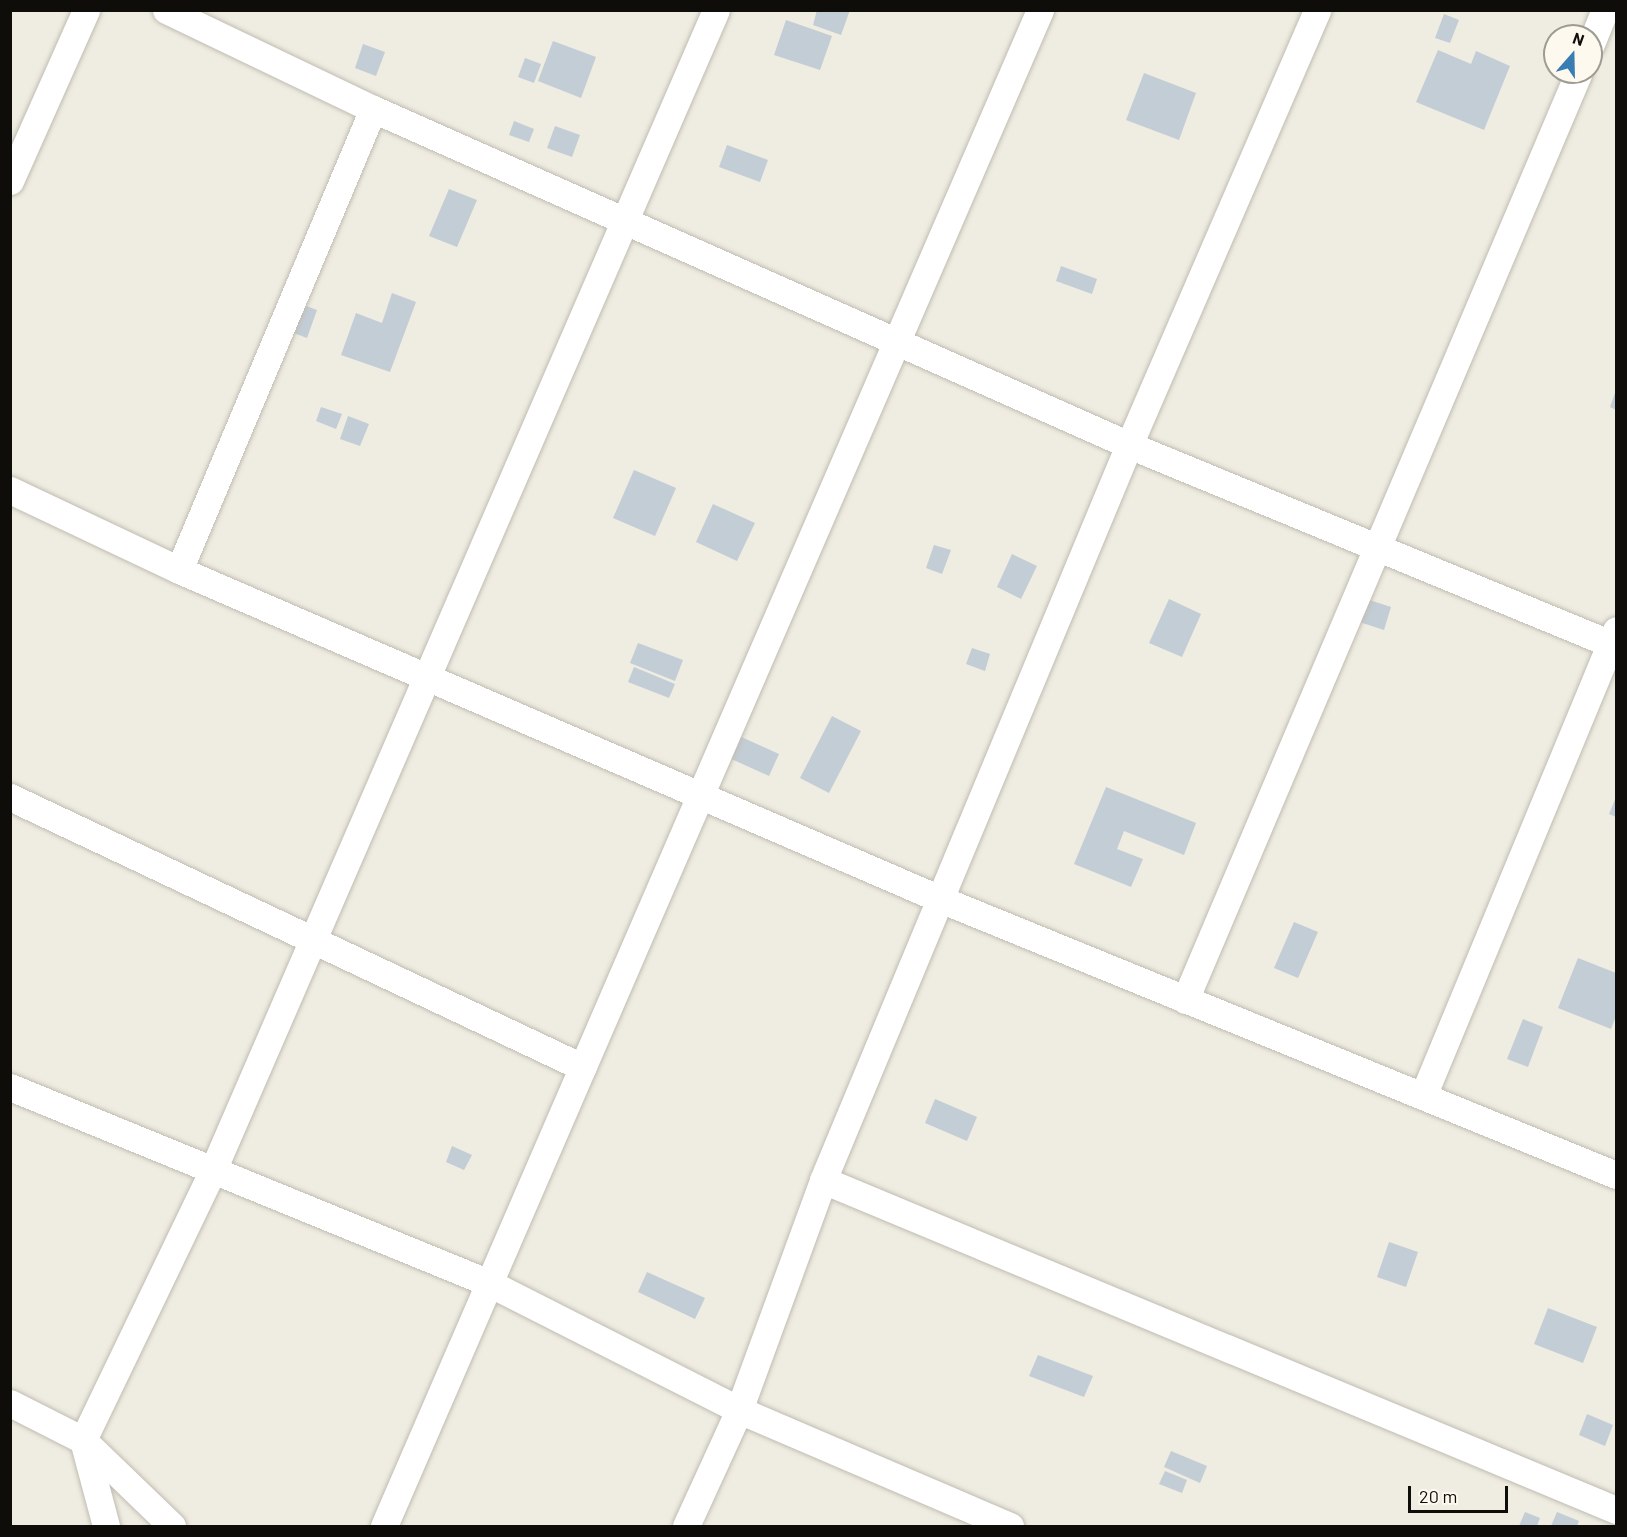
<!DOCTYPE html>
<html>
<head>
<meta charset="utf-8">
<style>
  body { margin:0 }
  #map { position:relative; width:1627px; height:1537px; overflow:hidden; background:#efece1; font-family:Barlow,sans-serif }
  div>[style] { position:absolute }
  .building>* { inset:0; background:#c3cdd5 }
  .roads { filter:drop-shadow(0 0 2px #c0bcb2) drop-shadow(0 0 2px #c0bcb2) }
  .minor>* { height:27px; margin:-13.5px; padding:0 13.5px; transform-origin:13.5px; border-radius:13.5px; background:#fff }
  span { translate:-50% -50%; white-space:nowrap; text-align:center; line-height:1.15; -webkit-text-stroke:4.5px #fdf9ee; paint-order:stroke }
  .frame { position:absolute; inset:0; border:12px solid #0f0d0a; pointer-events:none }
  .north { position:absolute; left:1543px; top:24px; width:60px; height:60px; box-sizing:border-box; background:#fdf9ee; border:2px solid #9e9b93; border-radius:50%; rotate:20deg; font-size:16px; font-weight:700; line-height:24px; text-align:center; color:#0f0d0a }
  .north::after { content:''; display:block; margin:auto; width:21px; height:27px; background:#387db3; clip-path:polygon(50% 0,100% 100%,50% 72%,0 100%) }
  .scale { position:absolute; left:1408px; top:1486px; width:100px; height:27px; box-sizing:border-box; border:3px solid #0f0d0a; border-top:0; padding-left:8px; font-size:18px; line-height:21px; white-space:nowrap; color:#0f0d0a; -webkit-text-stroke:4px #fdf9ee; paint-order:stroke }
</style>
</head>
<body>
<div id="map">
  <div class="building">
    <i style="clip-path:polygon(817px 10px,850px 10px,841px 35px,813px 25px)"></i>
    <i style="clip-path:polygon(1444px 14px,1459px 20px,1450px 43px,1435px 38px)"></i>
    <i style="clip-path:polygon(786px 20px,832px 36px,820px 70px,774px 55px)"></i>
    <i style="clip-path:polygon(553px 41px,596px 57px,581px 98px,538px 81px)"></i>
    <i style="clip-path:polygon(363px 44px,385px 52px,376px 76px,355px 68px)"></i>
    <i style="clip-path:polygon(1438px 50px,1471px 64px,1476px 51px,1510px 66px,1484px 130px,1416px 102px)"></i>
    <i style="clip-path:polygon(525px 58px,541px 64px,534px 83px,518px 77px)"></i>
    <i style="clip-path:polygon(1144px 73px,1196px 93px,1179px 140px,1126px 120px)"></i>
    <i style="clip-path:polygon(514px 121px,534px 129px,529px 142px,509px 135px)"></i>
    <i style="clip-path:polygon(555px 126px,580px 135px,572px 157px,547px 148px)"></i>
    <i style="clip-path:polygon(727px 145px,768px 160px,760px 182px,719px 167px)"></i>
    <i style="clip-path:polygon(449px 189px,477px 200px,457px 247px,429px 236px)"></i>
    <i style="clip-path:polygon(1061px 266px,1097px 279px,1092px 294px,1056px 281px)"></i>
    <i style="clip-path:polygon(392px 293px,416px 302px,390px 372px,341px 355px,356px 313px,382px 323px)"></i>
    <i style="clip-path:polygon(301px 304px,317px 310px,307px 338px,291px 332px)"></i>
    <i style="clip-path:polygon(1616px 390px,1616px 410px,1610px 407px)"></i>
    <i style="clip-path:polygon(321px 407px,342px 414px,336px 429px,316px 421px)"></i>
    <i style="clip-path:polygon(348px 416px,369px 424px,360px 446px,340px 439px)"></i>
    <i style="clip-path:polygon(634px 470px,676px 488px,655px 536px,613px 518px)"></i>
    <i style="clip-path:polygon(713px 504px,755px 523px,737px 561px,696px 542px)"></i>
    <i style="clip-path:polygon(934px 545px,951px 550px,942px 574px,926px 568px)"></i>
    <i style="clip-path:polygon(1012px 554px,1037px 566px,1021px 599px,997px 587px)"></i>
    <i style="clip-path:polygon(1348px 593px,1391px 607px,1384px 630px,1341px 616px)"></i>
    <i style="clip-path:polygon(1169px 599px,1201px 614px,1182px 657px,1149px 643px)"></i>
    <i style="clip-path:polygon(638px 643px,683px 660px,675px 681px,630px 663px)"></i>
    <i style="clip-path:polygon(972px 648px,990px 654px,985px 671px,966px 664px)"></i>
    <i style="clip-path:polygon(634px 667px,675px 684px,669px 698px,628px 682px)"></i>
    <i style="clip-path:polygon(832px 716px,861px 731px,829px 793px,800px 778px)"></i>
    <i style="clip-path:polygon(737px 735px,779px 754px,769px 776px,727px 757px)"></i>
    <i style="clip-path:polygon(1106px 787px,1196px 823px,1184px 855px,1124px 831px,1117px 849px,1143px 859px,1131px 887px,1074px 864px)"></i>
    <i style="clip-path:polygon(1616px 797px,1616px 817px,1609px 814px)"></i>
    <i style="clip-path:polygon(1294px 922px,1318px 932px,1298px 978px,1274px 968px)"></i>
    <i style="clip-path:polygon(1578px 958px,1616px 973px,1616px 1016px,1611px 1029px,1558px 1008px)"></i>
    <i style="clip-path:polygon(1523px 1019px,1543px 1027px,1528px 1067px,1507px 1059px)"></i>
    <i style="clip-path:polygon(935px 1099px,977px 1117px,967px 1141px,925px 1123px)"></i>
    <i style="clip-path:polygon(452px 1146px,472px 1155px,464px 1170px,446px 1162px)"></i>
    <i style="clip-path:polygon(1389px 1242px,1418px 1252px,1406px 1287px,1377px 1277px)"></i>
    <i style="clip-path:polygon(647px 1272px,705px 1298px,695px 1319px,638px 1292px)"></i>
    <i style="clip-path:polygon(1548px 1308px,1597px 1327px,1583px 1363px,1534px 1344px)"></i>
    <i style="clip-path:polygon(1038px 1355px,1093px 1376px,1084px 1397px,1029px 1376px)"></i>
    <i style="clip-path:polygon(1587px 1414px,1613px 1425px,1605px 1446px,1579px 1435px)"></i>
    <i style="clip-path:polygon(1171px 1451px,1207px 1466px,1200px 1483px,1164px 1467px)"></i>
    <i style="clip-path:polygon(1165px 1471px,1187px 1480px,1182px 1493px,1159px 1484px)"></i>
    <i style="clip-path:polygon(1525px 1512px,1540px 1518px,1537px 1526px,1519px 1526px)"></i>
    <i style="clip-path:polygon(1557px 1512px,1579px 1521px,1577px 1526px,1551px 1526px)"></i>
  </div>
  <div class="roads">
    <div class="minor">
      <i style="left:166px;top:10px;width:229px;rotate:25.6deg"></i>
      <i style="left:373px;top:109px;width:827px;rotate:23.96deg"></i>
      <i style="left:1129px;top:445px;width:527px;rotate:22.43deg"></i>
      <i style="left:1591px;top:44px;width:37px;rotate:-68deg"></i>
      <i style="left:10px;top:181px;width:187px;rotate:-66deg"></i>
      <i style="left:10px;top:490px;width:187px;rotate:25.3deg"></i>
      <i style="left:179px;top:570px;width:500px;rotate:-67.18deg"></i>
      <i style="left:179px;top:570px;width:829px;rotate:23.38deg"></i>
      <i style="left:940px;top:899px;width:730px;rotate:22.21deg"></i>
      <i style="left:10px;top:797px;width:633px;rotate:25.27deg"></i>
      <i style="left:1185px;top:1000px;width:1008px;rotate:-67deg"></i>
      <i style="left:10px;top:1087px;width:518px;rotate:22.25deg"></i>
      <i style="left:489px;top:1283px;width:280px;rotate:26.9deg"></i>
      <i style="left:739px;top:1410px;width:295px;rotate:23.2deg"></i>
      <i style="left:1423px;top:1096px;width:504px;rotate:-67.5deg"></i>
      <i style="left:823px;top:1180px;width:859px;rotate:22.59deg"></i>
      <i style="left:10px;top:1403px;width:82px;rotate:26.9deg"></i>
      <i style="left:83px;top:1440px;width:89px;rotate:75deg"></i>
      <i style="left:172px;top:1526px;width:124px;rotate:-136deg"></i>
      <i style="left:83px;top:1440px;width:300px;rotate:-64.3deg"></i>
      <i style="left:213px;top:1170px;width:1264px;rotate:-66.56deg"></i>
      <i style="left:384px;top:1526px;width:1652px;rotate:-66.6deg"></i>
      <i style="left:686px;top:1526px;width:128px;rotate:-65.4deg"></i>
      <i style="left:739px;top:1410px;width:245px;rotate:-69.9deg"></i>
      <i style="left:823px;top:1180px;width:796px;rotate:-67.4deg"></i>
      <i style="left:1129px;top:445px;width:474px;rotate:-66.6deg"></i>
    </div>
  </div>
  <div class="frame"></div>
  <div class="north">N</div>
  <div class="scale">20 m</div>
</div>
</body>
</html>
